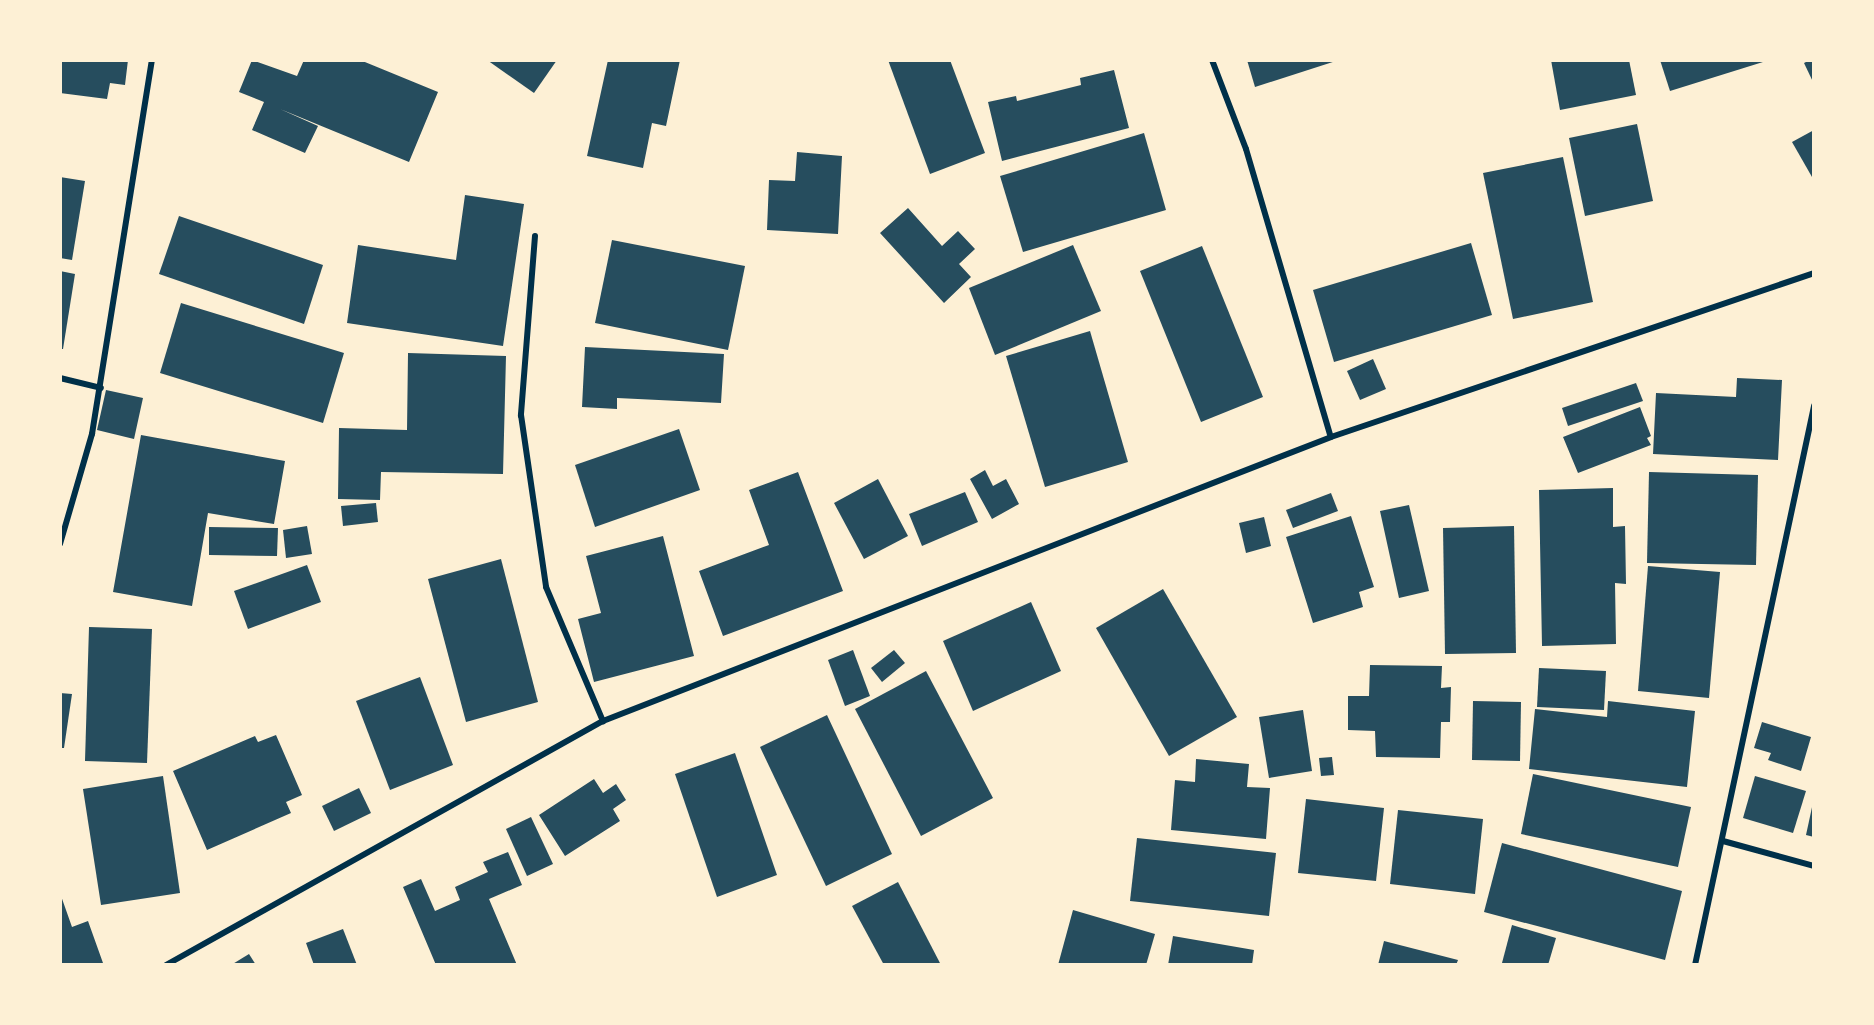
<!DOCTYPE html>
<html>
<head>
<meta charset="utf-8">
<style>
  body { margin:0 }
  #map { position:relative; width:1874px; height:1025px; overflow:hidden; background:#fdf0d5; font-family:"Sofia Sans Condensed",sans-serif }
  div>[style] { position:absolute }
  .building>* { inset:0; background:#264d5e }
  .minor>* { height:6px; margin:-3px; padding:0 3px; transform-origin:3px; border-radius:3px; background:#003049 }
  span { translate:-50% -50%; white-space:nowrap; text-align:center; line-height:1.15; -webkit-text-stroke:4.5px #fdf0d5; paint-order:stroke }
  .frame { position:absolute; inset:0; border:62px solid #fdf0d5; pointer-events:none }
</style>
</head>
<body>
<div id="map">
  <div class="building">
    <i style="clip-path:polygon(60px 60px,128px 60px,125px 85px,110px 83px,107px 99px,60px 93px)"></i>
    <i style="clip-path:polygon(252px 60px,297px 76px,304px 60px,360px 60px,438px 92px,409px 162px,280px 109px,318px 126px,305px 153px,252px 130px,264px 102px,239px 92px)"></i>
    <i style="clip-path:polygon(487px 60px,557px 60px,534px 93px)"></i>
    <i style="clip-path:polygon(608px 60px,680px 60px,666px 126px,652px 123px,643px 168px,587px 156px)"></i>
    <i style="clip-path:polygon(888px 60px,950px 60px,985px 153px,930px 174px)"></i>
    <i style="clip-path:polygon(1247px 60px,1339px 60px,1255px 87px)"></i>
    <i style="clip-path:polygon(1551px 60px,1629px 60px,1636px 95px,1560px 110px)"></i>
    <i style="clip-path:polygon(1660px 60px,1762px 60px,1763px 62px,1670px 91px)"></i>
    <i style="clip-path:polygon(1810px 60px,1814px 60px,1814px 84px,1804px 63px)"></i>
    <i style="clip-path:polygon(1114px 70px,1129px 128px,1002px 161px,988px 102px,1016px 96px,1017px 101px,1081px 85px,1080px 78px)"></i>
    <i style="clip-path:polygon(1637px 124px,1653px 201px,1585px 216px,1569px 138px)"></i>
    <i style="clip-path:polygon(1814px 130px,1814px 176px,1812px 177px,1792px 142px)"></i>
    <i style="clip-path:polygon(1144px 133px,1166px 210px,1023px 252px,1000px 176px)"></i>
    <i style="clip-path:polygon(797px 152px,842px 156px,838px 234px,767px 230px,769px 180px,795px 181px)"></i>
    <i style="clip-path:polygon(1563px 157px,1593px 302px,1513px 319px,1483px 173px)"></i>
    <i style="clip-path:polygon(60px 177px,85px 181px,72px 260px,60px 258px)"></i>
    <i style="clip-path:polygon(465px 195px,524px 204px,503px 346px,347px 323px,358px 245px,456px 260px)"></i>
    <i style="clip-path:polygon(908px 208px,942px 246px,958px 231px,975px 249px,959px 264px,971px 277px,944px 303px,880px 233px)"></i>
    <i style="clip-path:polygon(179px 216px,323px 265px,304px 324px,159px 274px)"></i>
    <i style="clip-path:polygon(612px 240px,745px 266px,728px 350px,595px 323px)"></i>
    <i style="clip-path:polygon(1471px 243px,1492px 315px,1334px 362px,1313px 290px)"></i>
    <i style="clip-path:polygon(1073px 245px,1101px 311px,995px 355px,969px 288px)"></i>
    <i style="clip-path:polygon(1202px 246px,1263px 397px,1201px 422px,1140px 271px)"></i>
    <i style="clip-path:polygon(60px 271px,75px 274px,63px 349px,60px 349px)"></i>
    <i style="clip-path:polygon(181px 303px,344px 353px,323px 423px,160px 373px)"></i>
    <i style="clip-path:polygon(1090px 331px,1128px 462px,1045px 487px,1006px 356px)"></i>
    <i style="clip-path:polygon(585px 347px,724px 354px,721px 403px,617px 398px,617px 409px,582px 407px)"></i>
    <i style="clip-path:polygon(408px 353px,506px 356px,503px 474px,381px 472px,380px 500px,338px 499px,339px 428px,407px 430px)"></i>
    <i style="clip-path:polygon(1373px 359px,1386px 389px,1360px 400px,1347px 371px)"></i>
    <i style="clip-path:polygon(1737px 378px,1782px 380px,1778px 460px,1653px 454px,1656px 393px,1736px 397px)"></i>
    <i style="clip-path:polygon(1636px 383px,1643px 401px,1568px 426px,1562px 408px)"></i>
    <i style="clip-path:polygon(106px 390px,143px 398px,134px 439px,97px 430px)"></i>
    <i style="clip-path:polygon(1640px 407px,1651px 436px,1647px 438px,1651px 445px,1578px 473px,1563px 437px)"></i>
    <i style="clip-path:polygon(679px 429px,700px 490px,595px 527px,575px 465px)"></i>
    <i style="clip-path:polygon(141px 435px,285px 461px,274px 524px,208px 513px,192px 606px,113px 592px)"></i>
    <i style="clip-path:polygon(985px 470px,993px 486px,1006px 479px,1019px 504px,992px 519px,970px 479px)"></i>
    <i style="clip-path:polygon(798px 472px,843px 591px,723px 636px,699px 571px,769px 545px,749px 490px)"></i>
    <i style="clip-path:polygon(1649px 472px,1758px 475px,1756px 565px,1647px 563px)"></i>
    <i style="clip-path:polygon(878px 479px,908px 536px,864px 559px,834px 503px)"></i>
    <i style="clip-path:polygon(1613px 488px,1613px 527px,1625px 526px,1626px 584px,1615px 583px,1616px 644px,1542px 646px,1539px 490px)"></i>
    <i style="clip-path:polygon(965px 492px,978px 522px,922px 546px,909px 514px)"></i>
    <i style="clip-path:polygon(1331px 493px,1338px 511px,1293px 528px,1286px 510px)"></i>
    <i style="clip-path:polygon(376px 503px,378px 522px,343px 526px,341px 506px)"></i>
    <i style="clip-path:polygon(1409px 505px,1429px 591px,1399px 598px,1380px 511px)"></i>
    <i style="clip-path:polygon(1351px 516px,1374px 587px,1359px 592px,1363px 607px,1313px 623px,1286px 537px)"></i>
    <i style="clip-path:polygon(1264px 517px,1271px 546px,1246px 553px,1239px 523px)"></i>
    <i style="clip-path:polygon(307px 526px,312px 554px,286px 558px,283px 530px)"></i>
    <i style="clip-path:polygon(1514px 526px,1516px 653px,1445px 654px,1443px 528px)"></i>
    <i style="clip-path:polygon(209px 527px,278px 528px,277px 556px,209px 555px)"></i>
    <i style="clip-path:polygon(663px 536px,694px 656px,594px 682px,578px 619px,601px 613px,586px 556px)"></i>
    <i style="clip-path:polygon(501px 559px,538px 702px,466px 722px,428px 579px)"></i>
    <i style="clip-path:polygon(307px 565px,321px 602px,248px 629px,234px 591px)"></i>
    <i style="clip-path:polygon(1648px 566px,1720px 572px,1709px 698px,1638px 691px)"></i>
    <i style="clip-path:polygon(1163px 589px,1237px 717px,1169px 756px,1096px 628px)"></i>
    <i style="clip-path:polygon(1031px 602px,1061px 671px,973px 711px,943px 641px)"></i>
    <i style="clip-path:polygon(89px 627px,152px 629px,147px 763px,85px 761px)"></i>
    <i style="clip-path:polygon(853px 650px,870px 696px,845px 706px,828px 660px)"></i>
    <i style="clip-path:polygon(894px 650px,905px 663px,882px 682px,871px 668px)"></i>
    <i style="clip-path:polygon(1370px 665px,1442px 666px,1441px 688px,1451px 687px,1450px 722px,1441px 722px,1440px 758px,1376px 757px,1375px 731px,1348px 730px,1348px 696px,1369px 696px)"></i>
    <i style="clip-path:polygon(1539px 668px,1606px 671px,1604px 710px,1537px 707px)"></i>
    <i style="clip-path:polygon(926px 671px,993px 798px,921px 836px,855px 709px)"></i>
    <i style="clip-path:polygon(420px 677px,453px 765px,390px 790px,356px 701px)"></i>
    <i style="clip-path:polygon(60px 693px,72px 694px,64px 748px,60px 748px)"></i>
    <i style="clip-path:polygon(1473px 701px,1521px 702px,1520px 761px,1472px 760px)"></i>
    <i style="clip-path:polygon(1608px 701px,1695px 711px,1687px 787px,1529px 769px,1535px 709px,1607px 717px)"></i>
    <i style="clip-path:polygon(1303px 710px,1312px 771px,1269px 778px,1259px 717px)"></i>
    <i style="clip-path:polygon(827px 715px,892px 854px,826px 886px,760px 747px)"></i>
    <i style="clip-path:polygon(1762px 722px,1811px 737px,1801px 771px,1768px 760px,1771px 753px,1754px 748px)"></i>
    <i style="clip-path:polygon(276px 735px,302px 795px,286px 802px,291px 813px,207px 850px,173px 771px,255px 736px,258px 742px)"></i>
    <i style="clip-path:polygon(735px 753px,777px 875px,717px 897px,675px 774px)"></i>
    <i style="clip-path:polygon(1332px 757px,1334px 775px,1321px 776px,1319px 758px)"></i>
    <i style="clip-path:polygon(1196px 759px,1249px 764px,1247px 787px,1270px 788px,1266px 839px,1171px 830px,1175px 780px,1195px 782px)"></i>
    <i style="clip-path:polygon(1533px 774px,1691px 807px,1678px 867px,1521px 834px)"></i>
    <i style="clip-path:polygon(163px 776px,180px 893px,101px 905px,83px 789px)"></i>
    <i style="clip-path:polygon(1755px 776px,1806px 791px,1793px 833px,1743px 818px)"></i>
    <i style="clip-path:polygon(594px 779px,603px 793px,616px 784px,626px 800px,613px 809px,620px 821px,565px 856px,539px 815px)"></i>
    <i style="clip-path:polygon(359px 788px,371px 813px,334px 831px,322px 806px)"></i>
    <i style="clip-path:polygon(1814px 798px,1814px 837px,1806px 835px)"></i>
    <i style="clip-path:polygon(1306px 799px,1384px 808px,1376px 881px,1298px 873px)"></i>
    <i style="clip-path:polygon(1398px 810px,1483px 819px,1475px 894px,1390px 884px)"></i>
    <i style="clip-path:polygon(531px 817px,553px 864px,527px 876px,506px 829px)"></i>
    <i style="clip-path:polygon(1137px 838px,1276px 853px,1269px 916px,1130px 901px)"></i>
    <i style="clip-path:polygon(1502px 843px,1682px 891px,1665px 960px,1484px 912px)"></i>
    <i style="clip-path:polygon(508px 852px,522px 885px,489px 899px,517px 965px,436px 965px,403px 887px,421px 879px,435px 911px,460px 900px,455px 887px,488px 872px,483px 862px)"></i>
    <i style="clip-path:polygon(898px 882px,941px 965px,884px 965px,852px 906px)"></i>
    <i style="clip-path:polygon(60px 893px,72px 927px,88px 921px,103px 963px,60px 965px)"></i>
    <i style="clip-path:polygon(1073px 910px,1155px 934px,1146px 965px,1058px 965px)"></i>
    <i style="clip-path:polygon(1512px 925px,1556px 938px,1548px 965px,1502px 963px)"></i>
    <i style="clip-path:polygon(343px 929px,357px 965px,314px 965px,306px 943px)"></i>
    <i style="clip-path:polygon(1173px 936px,1254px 950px,1252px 965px,1168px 965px)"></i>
    <i style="clip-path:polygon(1384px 941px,1458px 960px,1456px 965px,1378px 965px)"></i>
    <i style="clip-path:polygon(249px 954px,256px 965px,231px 965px)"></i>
  </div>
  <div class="minor">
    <i style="left:1212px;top:60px;width:95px;rotate:69.1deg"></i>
    <i style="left:1246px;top:149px;width:300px;rotate:73.6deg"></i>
    <i style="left:535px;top:236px;width:180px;rotate:94.5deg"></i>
    <i style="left:521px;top:415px;width:174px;rotate:81.7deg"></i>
    <i style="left:546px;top:587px;width:146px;rotate:67deg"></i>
    <i style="left:60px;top:378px;width:42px;rotate:13.7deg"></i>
    <i style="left:60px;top:544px;width:115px;rotate:-73.8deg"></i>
    <i style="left:92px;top:434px;width:379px;rotate:-80.9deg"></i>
    <i style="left:1723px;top:841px;width:94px;rotate:15.4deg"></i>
    <i style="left:166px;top:965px;width:501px;rotate:-29.18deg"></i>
    <i style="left:603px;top:721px;width:781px;rotate:-21.31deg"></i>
    <i style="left:1331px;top:437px;width:510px;rotate:-18.75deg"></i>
    <i style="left:1695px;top:965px;width:572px;rotate:-77.98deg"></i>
  </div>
  <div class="frame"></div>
</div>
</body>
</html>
